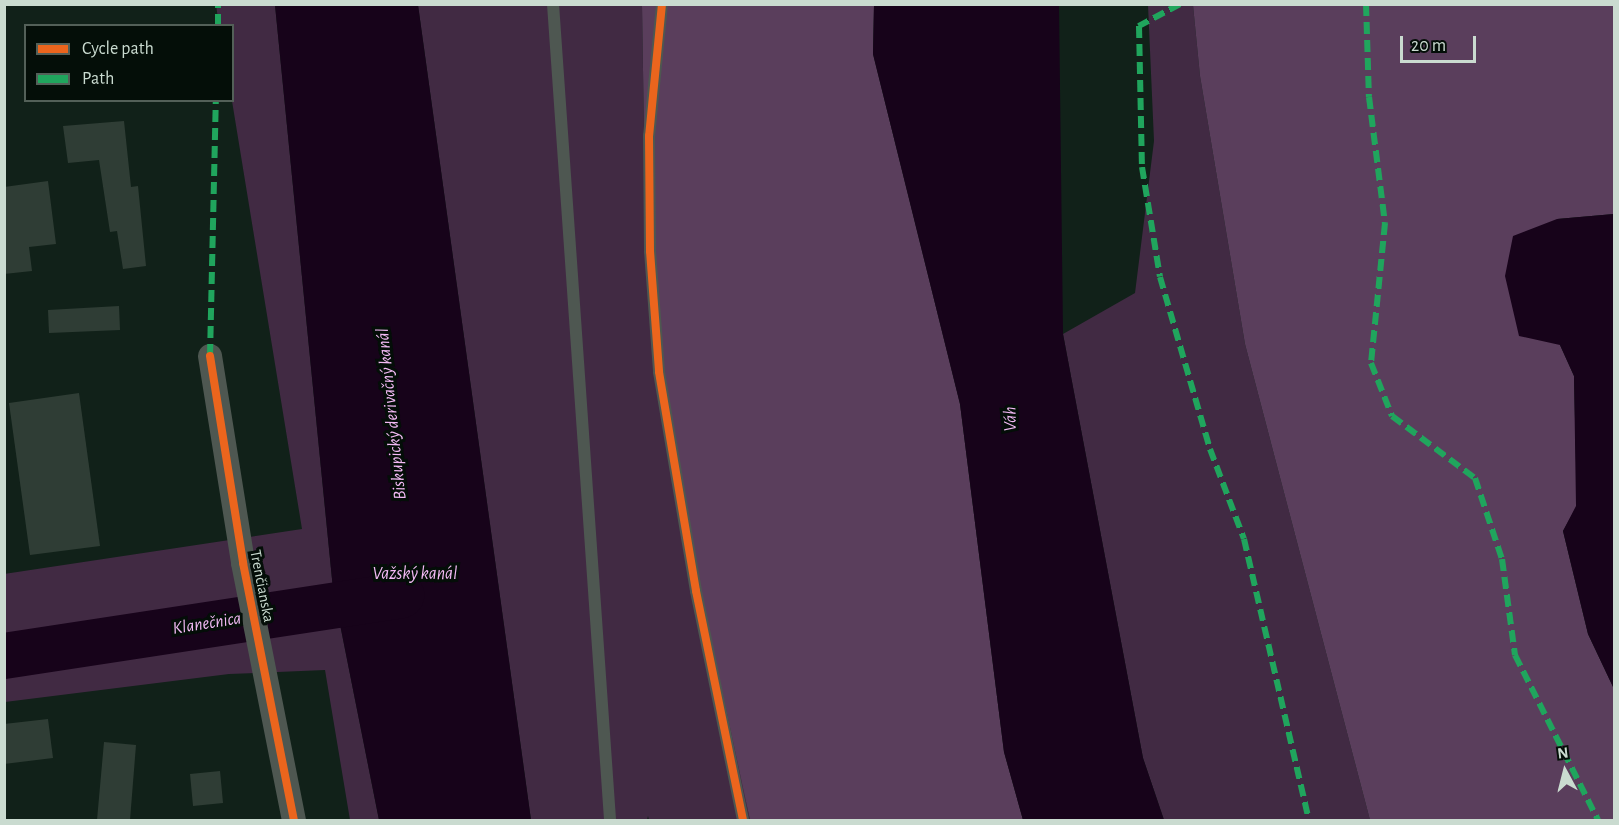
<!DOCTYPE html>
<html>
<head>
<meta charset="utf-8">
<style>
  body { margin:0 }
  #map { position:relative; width:1619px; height:825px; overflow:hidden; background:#112119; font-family:"Alegreya Sans",sans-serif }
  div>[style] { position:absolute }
  .green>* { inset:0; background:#412a43 }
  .forest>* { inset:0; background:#5a3e5c }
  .water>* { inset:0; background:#17031a }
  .river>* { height:46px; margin:-23px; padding:0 23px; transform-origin:23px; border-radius:23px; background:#17031a }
  .building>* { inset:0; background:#2f3d35 }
  .service>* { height:12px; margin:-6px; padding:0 6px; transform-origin:6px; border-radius:6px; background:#4e5751 }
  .minor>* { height:24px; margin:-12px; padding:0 12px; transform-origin:12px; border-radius:12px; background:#4e5751 }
  .quiet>* { height:6px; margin-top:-3px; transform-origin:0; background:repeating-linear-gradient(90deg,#20a55d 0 12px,transparent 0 18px) }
  .cycleway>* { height:8px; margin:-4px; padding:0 4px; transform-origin:4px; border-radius:4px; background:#eb651d }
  span { translate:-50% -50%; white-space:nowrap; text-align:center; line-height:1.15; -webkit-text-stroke:6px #040e08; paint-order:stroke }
  .street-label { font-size:16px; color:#cadbd0 }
  .water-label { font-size:18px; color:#f3baf5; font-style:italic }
  .frame { position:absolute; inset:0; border:6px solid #cadbd0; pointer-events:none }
  .legend { position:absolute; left:24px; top:24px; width:210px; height:78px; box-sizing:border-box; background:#040e08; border:2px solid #536058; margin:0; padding:8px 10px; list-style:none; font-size:18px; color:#cadbd0 }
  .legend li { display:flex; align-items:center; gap:12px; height:30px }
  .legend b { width:30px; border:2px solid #536058 }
  .north { position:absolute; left:1535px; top:741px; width:60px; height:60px; -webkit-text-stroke:4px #040e08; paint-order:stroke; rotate:353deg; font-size:16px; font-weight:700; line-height:24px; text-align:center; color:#cadbd0 }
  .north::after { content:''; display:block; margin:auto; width:21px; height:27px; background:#cadbd0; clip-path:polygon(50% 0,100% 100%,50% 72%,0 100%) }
  .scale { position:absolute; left:1400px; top:36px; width:76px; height:27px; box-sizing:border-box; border:3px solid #cadbd0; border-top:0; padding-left:8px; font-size:18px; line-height:21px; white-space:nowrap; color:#cadbd0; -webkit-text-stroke:4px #040e08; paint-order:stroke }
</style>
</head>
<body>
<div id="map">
  <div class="green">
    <i style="clip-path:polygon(216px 5px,275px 5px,333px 589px,379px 820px,350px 820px,325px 670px,229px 674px,5px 702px,4px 574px,302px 529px,232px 101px,232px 26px,219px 25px)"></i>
    <i style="clip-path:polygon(418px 5px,642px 5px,646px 263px,750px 820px,649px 820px,648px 816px,647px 820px,531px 820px)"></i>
    <i style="clip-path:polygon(1148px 5px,1193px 5px,1200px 76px,1245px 344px,1370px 820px,1164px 820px,1143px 758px,1063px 334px,1135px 293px,1154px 141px)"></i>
  </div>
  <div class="forest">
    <i style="clip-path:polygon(642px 5px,874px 5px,873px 54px,960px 404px,1004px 752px,1023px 820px,750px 820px,668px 440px,646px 263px)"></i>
    <i style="clip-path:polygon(1193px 5px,1614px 5px,1614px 214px,1557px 219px,1560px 345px,1574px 376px,1577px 506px,1563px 531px,1588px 634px,1614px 689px,1614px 820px,1370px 820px,1245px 344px,1200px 76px)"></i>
  </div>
  <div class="water">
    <i style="clip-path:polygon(275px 5px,418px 5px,531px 820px,379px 820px,333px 589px)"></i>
    <i style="clip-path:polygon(874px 5px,1059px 5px,1063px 334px,1143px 758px,1164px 820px,1023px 820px,1004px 752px,960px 404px,873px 54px)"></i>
    <i style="clip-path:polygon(1614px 214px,1614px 689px,1588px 634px,1563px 531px,1576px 506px,1574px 376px,1560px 345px,1519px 336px,1505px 276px,1513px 236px,1557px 219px)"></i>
  </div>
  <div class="river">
    <i style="left:4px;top:656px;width:402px;rotate:-8.7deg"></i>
  </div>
  <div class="building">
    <i style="clip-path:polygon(124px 121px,131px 187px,138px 186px,146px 266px,123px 269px,117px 231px,110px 232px,99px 160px,68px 163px,63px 126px)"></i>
    <i style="clip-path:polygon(48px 181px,56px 244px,29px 247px,32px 271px,4px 274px,4px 187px)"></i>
    <i style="clip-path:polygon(119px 306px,120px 330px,49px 333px,48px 310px)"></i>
    <i style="clip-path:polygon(79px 393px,100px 546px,30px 555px,9px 403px)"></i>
    <i style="clip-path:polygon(48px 719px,53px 758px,4px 764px,4px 724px)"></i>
    <i style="clip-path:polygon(104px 742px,136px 745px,130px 820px,97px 820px)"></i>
    <i style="clip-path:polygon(220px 771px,223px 803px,193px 806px,190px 774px)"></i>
  </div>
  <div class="service">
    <i style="left:553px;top:4px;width:818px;rotate:86deg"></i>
    <i style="left:662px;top:4px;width:133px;rotate:95.6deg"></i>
    <i style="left:649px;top:136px;width:115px;rotate:89.5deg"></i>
    <i style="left:650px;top:251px;width:121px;rotate:85.7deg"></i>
    <i style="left:659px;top:372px;width:222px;rotate:80.4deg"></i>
    <i style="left:696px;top:591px;width:234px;rotate:78.4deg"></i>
  </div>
  <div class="minor">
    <i style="left:210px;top:356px;width:210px;rotate:80.9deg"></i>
    <i style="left:243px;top:563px;width:262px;rotate:78.8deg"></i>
  </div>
  <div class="quiet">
    <i style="left:1180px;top:4px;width:47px;rotate:151.8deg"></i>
    <i style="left:1139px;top:26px;width:141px;rotate:88.8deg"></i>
    <i style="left:1142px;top:167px;width:111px;rotate:80.7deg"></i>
    <i style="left:1160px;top:277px;width:179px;rotate:73.8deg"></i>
    <i style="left:1210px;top:449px;width:96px;rotate:69.3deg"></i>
    <i style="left:1244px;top:539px;width:288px;rotate:77deg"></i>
    <i style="left:1366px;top:4px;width:93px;rotate:88.2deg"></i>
    <i style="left:1369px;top:97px;width:127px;rotate:82.8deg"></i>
    <i style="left:1385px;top:223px;width:141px;rotate:95.7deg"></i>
    <i style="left:1371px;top:363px;width:57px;rotate:68.4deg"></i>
    <i style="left:1392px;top:416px;width:104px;rotate:36.8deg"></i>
    <i style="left:1475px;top:478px;width:85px;rotate:71.6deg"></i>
    <i style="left:1502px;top:559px;width:97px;rotate:82.3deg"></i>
    <i style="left:1515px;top:655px;width:185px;rotate:63.3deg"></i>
    <i style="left:218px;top:26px;width:22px;rotate:-90deg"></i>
    <i style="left:210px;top:356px;width:256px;rotate:-88.7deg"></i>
  </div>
  <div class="cycleway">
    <i style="left:662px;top:4px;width:133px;rotate:95.6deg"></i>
    <i style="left:649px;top:136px;width:115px;rotate:89.5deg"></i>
    <i style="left:650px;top:251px;width:121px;rotate:85.7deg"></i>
    <i style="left:659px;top:372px;width:222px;rotate:80.4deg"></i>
    <i style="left:696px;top:591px;width:234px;rotate:78.4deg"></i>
    <i style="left:210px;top:356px;width:210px;rotate:80.9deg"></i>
    <i style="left:243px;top:563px;width:262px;rotate:78.8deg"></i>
  </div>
  <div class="street-label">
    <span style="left:262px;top:586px;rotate:79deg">Trenčianska</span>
  </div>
  <div class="water-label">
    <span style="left:392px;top:414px;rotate:-96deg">Biskupický derivačný kanál</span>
    <span style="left:1011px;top:419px;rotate:-91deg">Váh</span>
    <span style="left:415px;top:574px">Važský kanál</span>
    <span style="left:207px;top:624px;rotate:-9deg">Klanečnica</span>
  </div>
  <div class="frame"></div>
  <ul class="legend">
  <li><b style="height:8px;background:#eb651d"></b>Cycle path</li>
  <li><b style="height:8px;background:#20a55d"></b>Path</li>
  </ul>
  <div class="north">N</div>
  <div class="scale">20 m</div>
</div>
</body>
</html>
